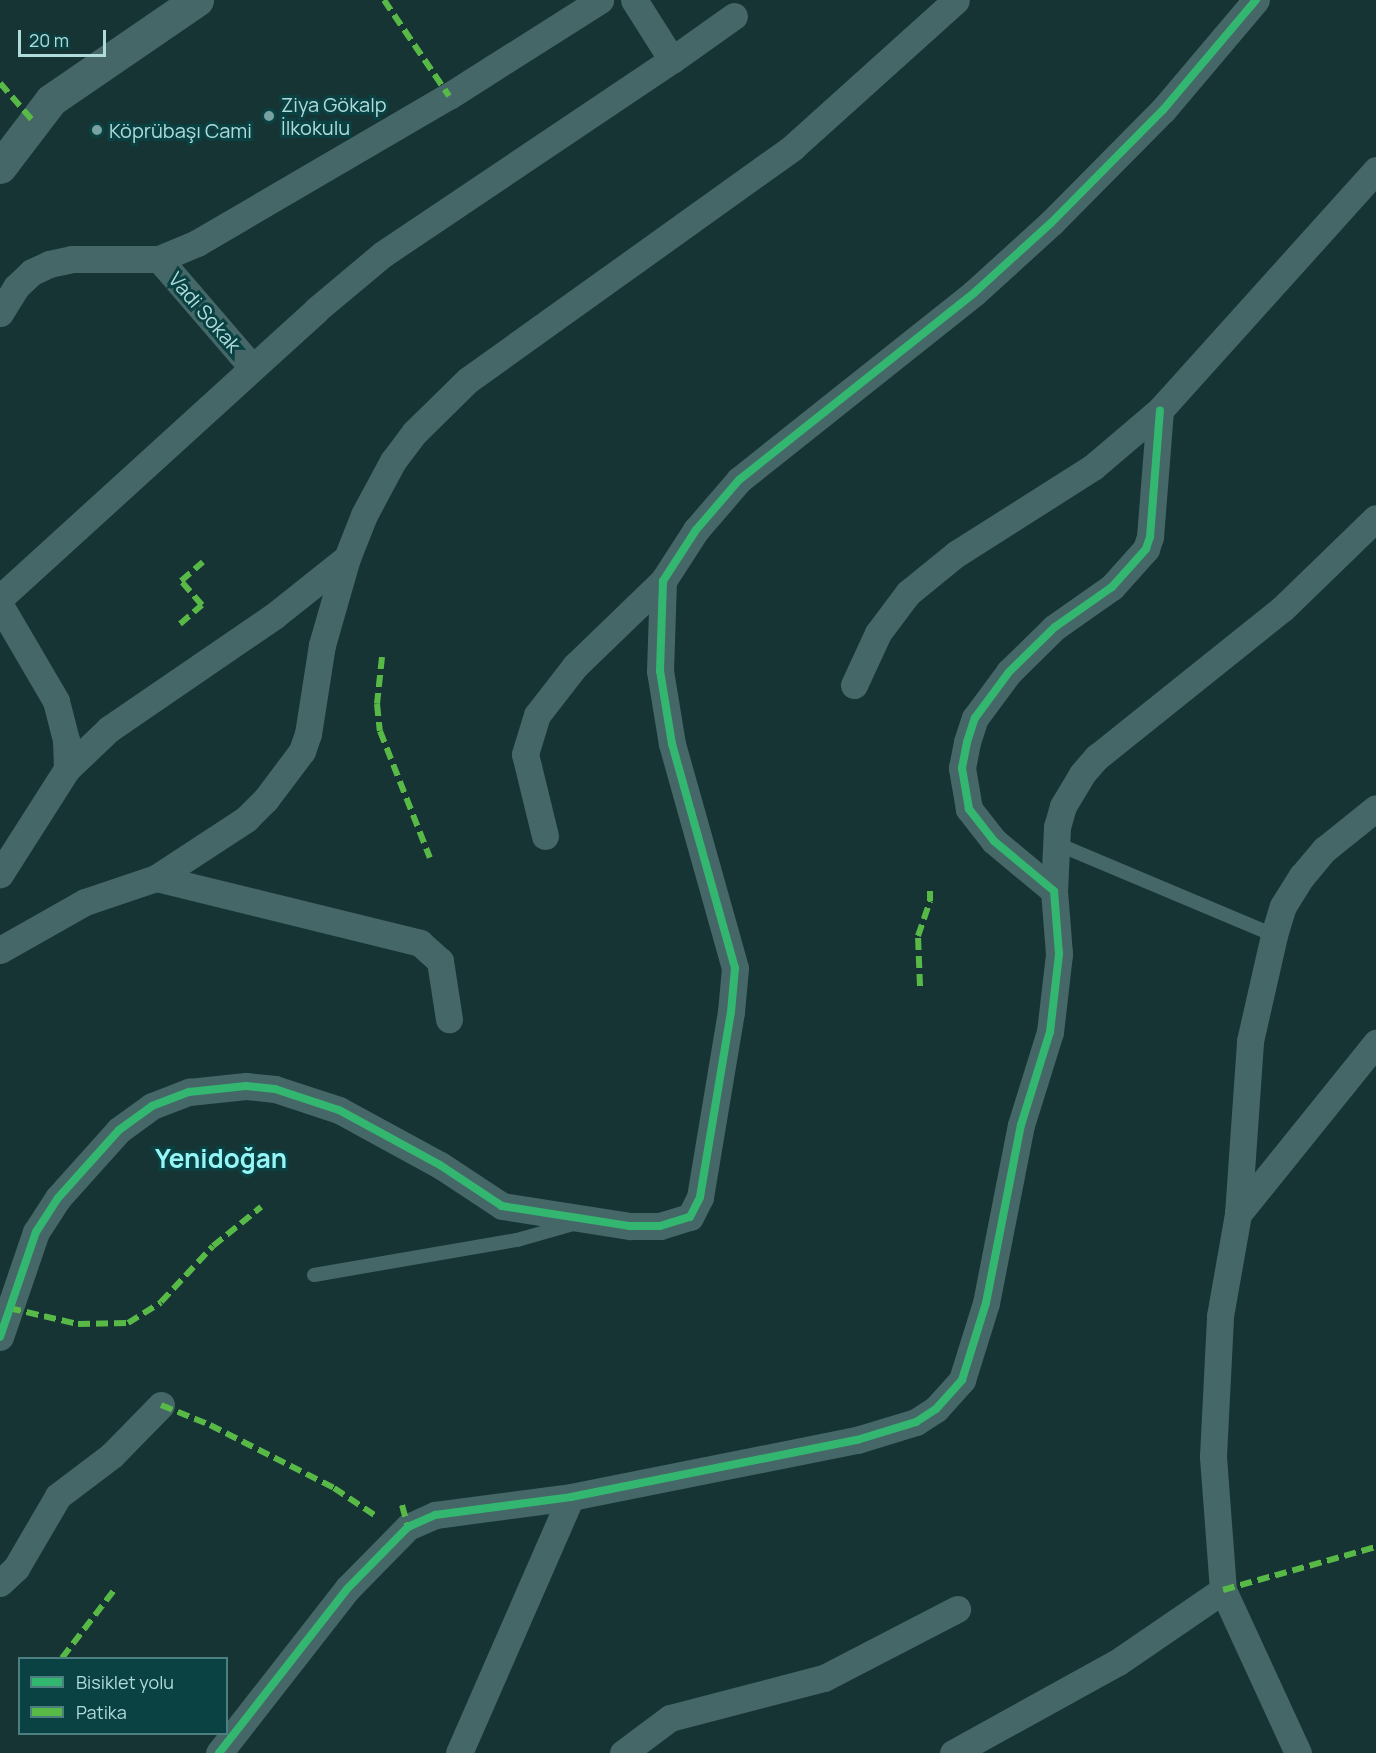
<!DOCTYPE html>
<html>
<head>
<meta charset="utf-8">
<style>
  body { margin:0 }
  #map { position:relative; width:1376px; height:1753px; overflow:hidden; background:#173435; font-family:Manrope,sans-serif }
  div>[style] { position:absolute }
  .lane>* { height:14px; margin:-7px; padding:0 7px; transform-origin:7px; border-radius:7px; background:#456768 }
  .street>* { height:27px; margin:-13.5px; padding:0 13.5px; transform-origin:13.5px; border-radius:13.5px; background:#456768 }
  .secondary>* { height:33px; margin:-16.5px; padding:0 16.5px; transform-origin:16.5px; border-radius:16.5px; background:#456768 }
  .quiet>* { height:6px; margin-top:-3px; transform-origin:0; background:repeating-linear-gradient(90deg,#58b947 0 12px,transparent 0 18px) }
  .cycleway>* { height:8px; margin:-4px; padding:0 4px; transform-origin:4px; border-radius:4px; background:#33b770 }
  .dots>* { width:16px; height:16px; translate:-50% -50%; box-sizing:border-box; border:3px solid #0a4142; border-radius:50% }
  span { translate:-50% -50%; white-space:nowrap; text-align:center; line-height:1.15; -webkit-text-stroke:6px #0a4142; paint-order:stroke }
  .poi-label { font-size:20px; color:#b0dbdb }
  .left { translate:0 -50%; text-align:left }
  .street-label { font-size:20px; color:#b0dbdb }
  .district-label { font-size:26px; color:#96f5f6; font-weight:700 }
  .legend { position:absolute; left:18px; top:1657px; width:210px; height:78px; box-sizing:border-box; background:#0a4142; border:2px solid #4c7f7f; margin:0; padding:8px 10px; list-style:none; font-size:18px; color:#b0dbdb }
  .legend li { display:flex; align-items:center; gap:12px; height:30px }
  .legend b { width:30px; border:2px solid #4c7f7f }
  .scale { position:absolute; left:18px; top:30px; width:88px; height:27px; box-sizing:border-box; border:3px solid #b0dbdb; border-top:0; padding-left:8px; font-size:18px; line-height:21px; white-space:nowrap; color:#b0dbdb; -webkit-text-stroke:4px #0a4142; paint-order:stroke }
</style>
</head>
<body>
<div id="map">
  <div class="lane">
    <i style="left:1055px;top:843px;width:238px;rotate:22.8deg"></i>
    <i style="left:314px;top:1275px;width:206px;rotate:-9.8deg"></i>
    <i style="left:517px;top:1240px;width:62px;rotate:-15.8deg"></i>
  </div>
  <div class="street">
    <i style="left:672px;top:60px;width:76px;rotate:-35.4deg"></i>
    <i style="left:159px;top:259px;width:143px;rotate:49.3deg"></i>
    <i style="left:0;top:313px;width:31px;rotate:-58deg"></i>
    <i style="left:16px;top:287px;width:22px;rotate:-43deg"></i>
    <i style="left:32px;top:272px;width:19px;rotate:-25deg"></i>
    <i style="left:49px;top:264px;width:24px;rotate:-12deg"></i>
    <i style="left:72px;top:259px;width:87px"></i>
    <i style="left:159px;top:259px;width:41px;rotate:-22.8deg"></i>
    <i style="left:197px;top:243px;width:292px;rotate:-30.3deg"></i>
    <i style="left:449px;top:96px;width:179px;rotate:-32.4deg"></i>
    <i style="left:0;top:598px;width:428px;rotate:-42.3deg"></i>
    <i style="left:316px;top:310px;width:87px;rotate:-39.9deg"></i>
    <i style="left:383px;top:254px;width:348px;rotate:-33.9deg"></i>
    <i style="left:672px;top:60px;width:71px;rotate:-122.3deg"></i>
    <i style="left:0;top:605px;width:111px;rotate:59.7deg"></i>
    <i style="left:56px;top:701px;width:40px;rotate:75.6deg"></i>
    <i style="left:66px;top:740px;width:29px;rotate:88deg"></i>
    <i style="left:67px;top:769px;width:125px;rotate:122.5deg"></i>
    <i style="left:854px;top:685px;width:57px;rotate:-65.2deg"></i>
    <i style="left:878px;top:633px;width:50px;rotate:-53.1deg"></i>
    <i style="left:908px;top:593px;width:62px;rotate:-39.1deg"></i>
    <i style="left:956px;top:554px;width:162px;rotate:-32.4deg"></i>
    <i style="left:1093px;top:467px;width:88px;rotate:-40.4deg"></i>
    <i style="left:1160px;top:410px;width:323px;rotate:-48deg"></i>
    <i style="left:67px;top:769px;width:58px;rotate:-43.6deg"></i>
    <i style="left:109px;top:729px;width:200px;rotate:-34.4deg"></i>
    <i style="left:274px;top:616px;width:93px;rotate:-38.5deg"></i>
    <i style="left:545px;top:836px;width:84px;rotate:-103.7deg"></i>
    <i style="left:525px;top:754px;width:41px;rotate:-72.9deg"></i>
    <i style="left:537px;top:715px;width:62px;rotate:-52.2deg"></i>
    <i style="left:575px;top:666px;width:122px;rotate:-44deg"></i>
    <i style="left:156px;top:878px;width:272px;rotate:13.8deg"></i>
    <i style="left:420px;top:943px;width:27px;rotate:42deg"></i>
    <i style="left:440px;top:961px;width:59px;rotate:81.2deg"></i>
    <i style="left:1054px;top:891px;width:64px;rotate:-87.3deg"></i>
    <i style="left:1057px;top:827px;width:22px;rotate:-74deg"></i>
    <i style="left:1063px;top:806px;width:37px;rotate:-59deg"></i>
    <i style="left:1082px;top:774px;width:23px;rotate:-49deg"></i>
    <i style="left:1097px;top:757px;width:238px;rotate:-38.7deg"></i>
    <i style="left:1283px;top:608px;width:129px;rotate:-44.1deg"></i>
    <i style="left:0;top:950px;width:98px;rotate:-29.5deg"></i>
    <i style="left:85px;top:902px;width:75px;rotate:-18.7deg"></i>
    <i style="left:156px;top:878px;width:108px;rotate:-33.2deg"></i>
    <i style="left:246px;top:819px;width:28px;rotate:-45deg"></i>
    <i style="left:266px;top:799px;width:60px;rotate:-53.1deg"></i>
    <i style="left:302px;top:751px;width:18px;rotate:-71deg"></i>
    <i style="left:308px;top:734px;width:90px;rotate:-81.1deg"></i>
    <i style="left:322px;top:645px;width:91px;rotate:-74deg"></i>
    <i style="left:347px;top:558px;width:46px;rotate:-68.4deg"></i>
    <i style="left:364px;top:515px;width:61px;rotate:-61.8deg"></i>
    <i style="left:393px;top:461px;width:36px;rotate:-53deg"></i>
    <i style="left:415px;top:432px;width:74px;rotate:-44.5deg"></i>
    <i style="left:468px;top:380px;width:400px;rotate:-35.6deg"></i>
    <i style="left:793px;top:147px;width:219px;rotate:-42deg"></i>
    <i style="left:1238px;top:1214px;width:220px;rotate:-51.1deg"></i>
    <i style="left:0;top:1337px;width:111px;rotate:-71.1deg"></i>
    <i style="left:36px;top:1232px;width:40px;rotate:-57.1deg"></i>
    <i style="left:58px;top:1198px;width:91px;rotate:-48.1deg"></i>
    <i style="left:119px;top:1130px;width:41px;rotate:-36deg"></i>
    <i style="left:152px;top:1106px;width:40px;rotate:-21deg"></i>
    <i style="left:189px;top:1092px;width:57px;rotate:-6deg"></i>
    <i style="left:246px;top:1086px;width:29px;rotate:6deg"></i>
    <i style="left:275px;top:1089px;width:67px;rotate:18.2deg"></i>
    <i style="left:339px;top:1110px;width:115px;rotate:28.6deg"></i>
    <i style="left:440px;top:1165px;width:74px;rotate:33.5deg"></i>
    <i style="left:502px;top:1206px;width:130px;rotate:8.9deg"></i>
    <i style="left:630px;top:1226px;width:30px"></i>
    <i style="left:660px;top:1226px;width:31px;rotate:-17deg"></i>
    <i style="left:690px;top:1217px;width:22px;rotate:-63deg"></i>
    <i style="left:700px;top:1197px;width:188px;rotate:-80.5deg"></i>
    <i style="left:731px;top:1012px;width:44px;rotate:-84.8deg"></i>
    <i style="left:735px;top:968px;width:233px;rotate:-105.7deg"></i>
    <i style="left:672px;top:744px;width:74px;rotate:-99.3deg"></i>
    <i style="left:660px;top:671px;width:90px;rotate:-88.1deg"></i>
    <i style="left:663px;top:581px;width:61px;rotate:-57.1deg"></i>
    <i style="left:696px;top:530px;width:66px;rotate:-49.3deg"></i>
    <i style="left:739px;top:480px;width:300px;rotate:-38.5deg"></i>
    <i style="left:974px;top:293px;width:104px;rotate:-42.3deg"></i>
    <i style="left:1051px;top:223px;width:159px;rotate:-45.3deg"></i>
    <i style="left:1163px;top:110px;width:144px;rotate:-49.8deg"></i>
    <i style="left:0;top:1583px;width:22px;rotate:-43deg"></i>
    <i style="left:16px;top:1568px;width:83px;rotate:-59.7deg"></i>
    <i style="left:58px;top:1496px;width:68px;rotate:-37.2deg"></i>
    <i style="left:112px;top:1455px;width:70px;rotate:-45.6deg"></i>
    <i style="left:219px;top:1753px;width:209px;rotate:-52deg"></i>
    <i style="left:348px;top:1588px;width:86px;rotate:-45.5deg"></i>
    <i style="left:408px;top:1527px;width:30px;rotate:-24deg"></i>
    <i style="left:435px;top:1515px;width:137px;rotate:-7.5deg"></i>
    <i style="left:571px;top:1497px;width:292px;rotate:-11.3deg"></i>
    <i style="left:857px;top:1440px;width:62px;rotate:-17deg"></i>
    <i style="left:916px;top:1422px;width:24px;rotate:-33deg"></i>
    <i style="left:936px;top:1409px;width:39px;rotate:-48deg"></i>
    <i style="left:962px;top:1380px;width:81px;rotate:-72.7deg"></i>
    <i style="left:986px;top:1303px;width:181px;rotate:-78.9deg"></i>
    <i style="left:1021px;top:1125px;width:97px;rotate:-72.7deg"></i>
    <i style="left:1050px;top:1032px;width:79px;rotate:-83.4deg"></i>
    <i style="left:1059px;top:954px;width:63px;rotate:-94.5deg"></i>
    <i style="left:1054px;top:891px;width:78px;rotate:-140.2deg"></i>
    <i style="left:994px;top:841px;width:41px;rotate:-128deg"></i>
    <i style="left:969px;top:809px;width:42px;rotate:-99.7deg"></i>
    <i style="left:962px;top:768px;width:26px;rotate:-79deg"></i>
    <i style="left:967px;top:742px;width:25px;rotate:-72deg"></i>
    <i style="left:975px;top:718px;width:57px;rotate:-53.5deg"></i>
    <i style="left:1009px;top:672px;width:64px;rotate:-44.4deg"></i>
    <i style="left:1055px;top:627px;width:70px;rotate:-35.1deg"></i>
    <i style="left:1112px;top:587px;width:51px;rotate:-48.2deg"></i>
    <i style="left:1146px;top:549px;width:13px;rotate:-72deg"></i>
    <i style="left:1150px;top:537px;width:127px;rotate:-85.5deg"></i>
    <i style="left:459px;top:1753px;width:279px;rotate:-66.4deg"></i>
    <i style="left:623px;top:1753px;width:59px;rotate:-36.7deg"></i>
    <i style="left:670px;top:1718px;width:159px;rotate:-14.6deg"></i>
    <i style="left:824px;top:1678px;width:150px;rotate:-27.4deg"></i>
    <i style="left:953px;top:1753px;width:188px;rotate:-28.9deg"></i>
    <i style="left:1118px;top:1662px;width:127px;rotate:-34.4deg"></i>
    <i style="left:1298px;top:1753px;width:179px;rotate:-114.7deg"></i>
    <i style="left:1223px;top:1590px;width:134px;rotate:-94.3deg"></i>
    <i style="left:1213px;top:1456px;width:140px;rotate:-87.1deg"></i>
    <i style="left:1220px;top:1316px;width:104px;rotate:-80deg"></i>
    <i style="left:1238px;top:1214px;width:173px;rotate:-86deg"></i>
    <i style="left:1250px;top:1041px;width:109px;rotate:-77.2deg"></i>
    <i style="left:1274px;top:935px;width:30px;rotate:-73deg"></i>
    <i style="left:1283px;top:906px;width:36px;rotate:-58deg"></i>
    <i style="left:1302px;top:876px;width:35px;rotate:-50deg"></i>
    <i style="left:1325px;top:849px;width:65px;rotate:-38.8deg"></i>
  </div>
  <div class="secondary">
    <i style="left:0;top:167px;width:84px;rotate:-52.7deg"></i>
    <i style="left:51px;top:100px;width:177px;rotate:-34.4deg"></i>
  </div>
  <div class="quiet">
    <i style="left:384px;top:0;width:116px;rotate:55.9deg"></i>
    <i style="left:0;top:83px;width:50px;rotate:49deg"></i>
    <i style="left:180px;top:624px;width:29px;rotate:-41deg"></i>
    <i style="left:202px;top:605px;width:32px;rotate:-131deg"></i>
    <i style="left:181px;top:581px;width:29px;rotate:-41deg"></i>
    <i style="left:382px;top:657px;width:47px;rotate:96.1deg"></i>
    <i style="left:377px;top:704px;width:27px;rotate:84deg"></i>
    <i style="left:380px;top:731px;width:136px;rotate:68.5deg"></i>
    <i style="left:920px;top:986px;width:50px;rotate:-92.3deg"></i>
    <i style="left:918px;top:936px;width:37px;rotate:-71deg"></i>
    <i style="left:930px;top:901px;width:10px;rotate:-90deg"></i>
    <i style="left:9px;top:1308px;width:71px;rotate:13.1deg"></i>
    <i style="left:78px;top:1324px;width:50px;rotate:-1.1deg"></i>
    <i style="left:128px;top:1323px;width:39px;rotate:-32deg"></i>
    <i style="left:161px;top:1302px;width:76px;rotate:-47.1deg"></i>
    <i style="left:213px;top:1246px;width:62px;rotate:-39.1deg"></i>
    <i style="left:161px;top:1405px;width:53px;rotate:22.2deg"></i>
    <i style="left:210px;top:1425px;width:139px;rotate:26.9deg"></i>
    <i style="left:334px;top:1488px;width:50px;rotate:33.7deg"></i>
    <i style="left:402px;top:1505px;width:23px;rotate:75deg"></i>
    <i style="left:1223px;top:1590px;width:159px;rotate:-15.7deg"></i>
    <i style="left:62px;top:1658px;width:87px;rotate:-52.5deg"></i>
  </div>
  <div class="cycleway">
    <i style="left:0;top:1337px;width:111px;rotate:-71.1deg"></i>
    <i style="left:36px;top:1232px;width:40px;rotate:-57.1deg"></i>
    <i style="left:58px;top:1198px;width:91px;rotate:-48.1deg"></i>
    <i style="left:119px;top:1130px;width:41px;rotate:-36deg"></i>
    <i style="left:152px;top:1106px;width:40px;rotate:-21deg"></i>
    <i style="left:189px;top:1092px;width:57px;rotate:-6deg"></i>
    <i style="left:246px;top:1086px;width:29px;rotate:6deg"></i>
    <i style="left:275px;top:1089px;width:67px;rotate:18.2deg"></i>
    <i style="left:339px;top:1110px;width:115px;rotate:28.6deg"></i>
    <i style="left:440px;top:1165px;width:74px;rotate:33.5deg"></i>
    <i style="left:502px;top:1206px;width:130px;rotate:8.9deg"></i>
    <i style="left:630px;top:1226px;width:30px"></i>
    <i style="left:660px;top:1226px;width:31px;rotate:-17deg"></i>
    <i style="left:690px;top:1217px;width:22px;rotate:-63deg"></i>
    <i style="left:700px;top:1197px;width:188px;rotate:-80.5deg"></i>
    <i style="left:731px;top:1012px;width:44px;rotate:-84.8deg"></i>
    <i style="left:735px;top:968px;width:233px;rotate:-105.7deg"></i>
    <i style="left:672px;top:744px;width:74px;rotate:-99.3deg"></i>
    <i style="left:660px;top:671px;width:90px;rotate:-88.1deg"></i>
    <i style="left:663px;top:581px;width:61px;rotate:-57.1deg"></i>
    <i style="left:696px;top:530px;width:66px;rotate:-49.3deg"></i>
    <i style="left:739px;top:480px;width:300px;rotate:-38.5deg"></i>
    <i style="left:974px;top:293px;width:104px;rotate:-42.3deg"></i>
    <i style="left:1051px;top:223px;width:159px;rotate:-45.3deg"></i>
    <i style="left:1163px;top:110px;width:144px;rotate:-49.8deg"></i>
    <i style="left:219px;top:1753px;width:209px;rotate:-52deg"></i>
    <i style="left:348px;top:1588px;width:86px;rotate:-45.5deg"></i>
    <i style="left:408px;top:1527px;width:30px;rotate:-24deg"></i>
    <i style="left:435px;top:1515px;width:137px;rotate:-7.5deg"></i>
    <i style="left:571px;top:1497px;width:292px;rotate:-11.3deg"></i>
    <i style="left:857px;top:1440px;width:62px;rotate:-17deg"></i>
    <i style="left:916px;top:1422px;width:24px;rotate:-33deg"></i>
    <i style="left:936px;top:1409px;width:39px;rotate:-48deg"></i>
    <i style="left:962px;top:1380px;width:81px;rotate:-72.7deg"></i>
    <i style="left:986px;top:1303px;width:181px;rotate:-78.9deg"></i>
    <i style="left:1021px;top:1125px;width:97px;rotate:-72.7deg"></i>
    <i style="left:1050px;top:1032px;width:79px;rotate:-83.4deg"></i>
    <i style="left:1059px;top:954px;width:63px;rotate:-94.5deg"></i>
    <i style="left:1054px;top:891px;width:78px;rotate:-140.2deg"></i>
    <i style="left:994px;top:841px;width:41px;rotate:-128deg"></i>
    <i style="left:969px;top:809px;width:42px;rotate:-99.7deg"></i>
    <i style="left:962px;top:768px;width:26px;rotate:-79deg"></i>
    <i style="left:967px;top:742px;width:25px;rotate:-72deg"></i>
    <i style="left:975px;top:718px;width:57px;rotate:-53.5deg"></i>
    <i style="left:1009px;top:672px;width:64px;rotate:-44.4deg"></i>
    <i style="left:1055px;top:627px;width:70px;rotate:-35.1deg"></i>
    <i style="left:1112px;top:587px;width:51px;rotate:-48.2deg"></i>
    <i style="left:1146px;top:549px;width:13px;rotate:-72deg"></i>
    <i style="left:1150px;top:537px;width:127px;rotate:-85.5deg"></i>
  </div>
  <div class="dots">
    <i style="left:269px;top:116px;background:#7aa1a1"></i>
    <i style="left:97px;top:130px;background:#7aa1a1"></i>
  </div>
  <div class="poi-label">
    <span class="left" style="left:281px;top:116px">Ziya Gökalp<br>İlkokulu</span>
    <span class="left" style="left:109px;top:130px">Köprübaşı Cami</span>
  </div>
  <div class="street-label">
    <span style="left:205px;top:312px;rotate:49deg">Vadi Sokak</span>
  </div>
  <div class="district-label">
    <span style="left:221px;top:1159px">Yenidoğan</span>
  </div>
  <ul class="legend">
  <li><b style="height:8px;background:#33b770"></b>Bisiklet yolu</li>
  <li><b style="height:8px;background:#58b947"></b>Patika</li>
  </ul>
  <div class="scale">20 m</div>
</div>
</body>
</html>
